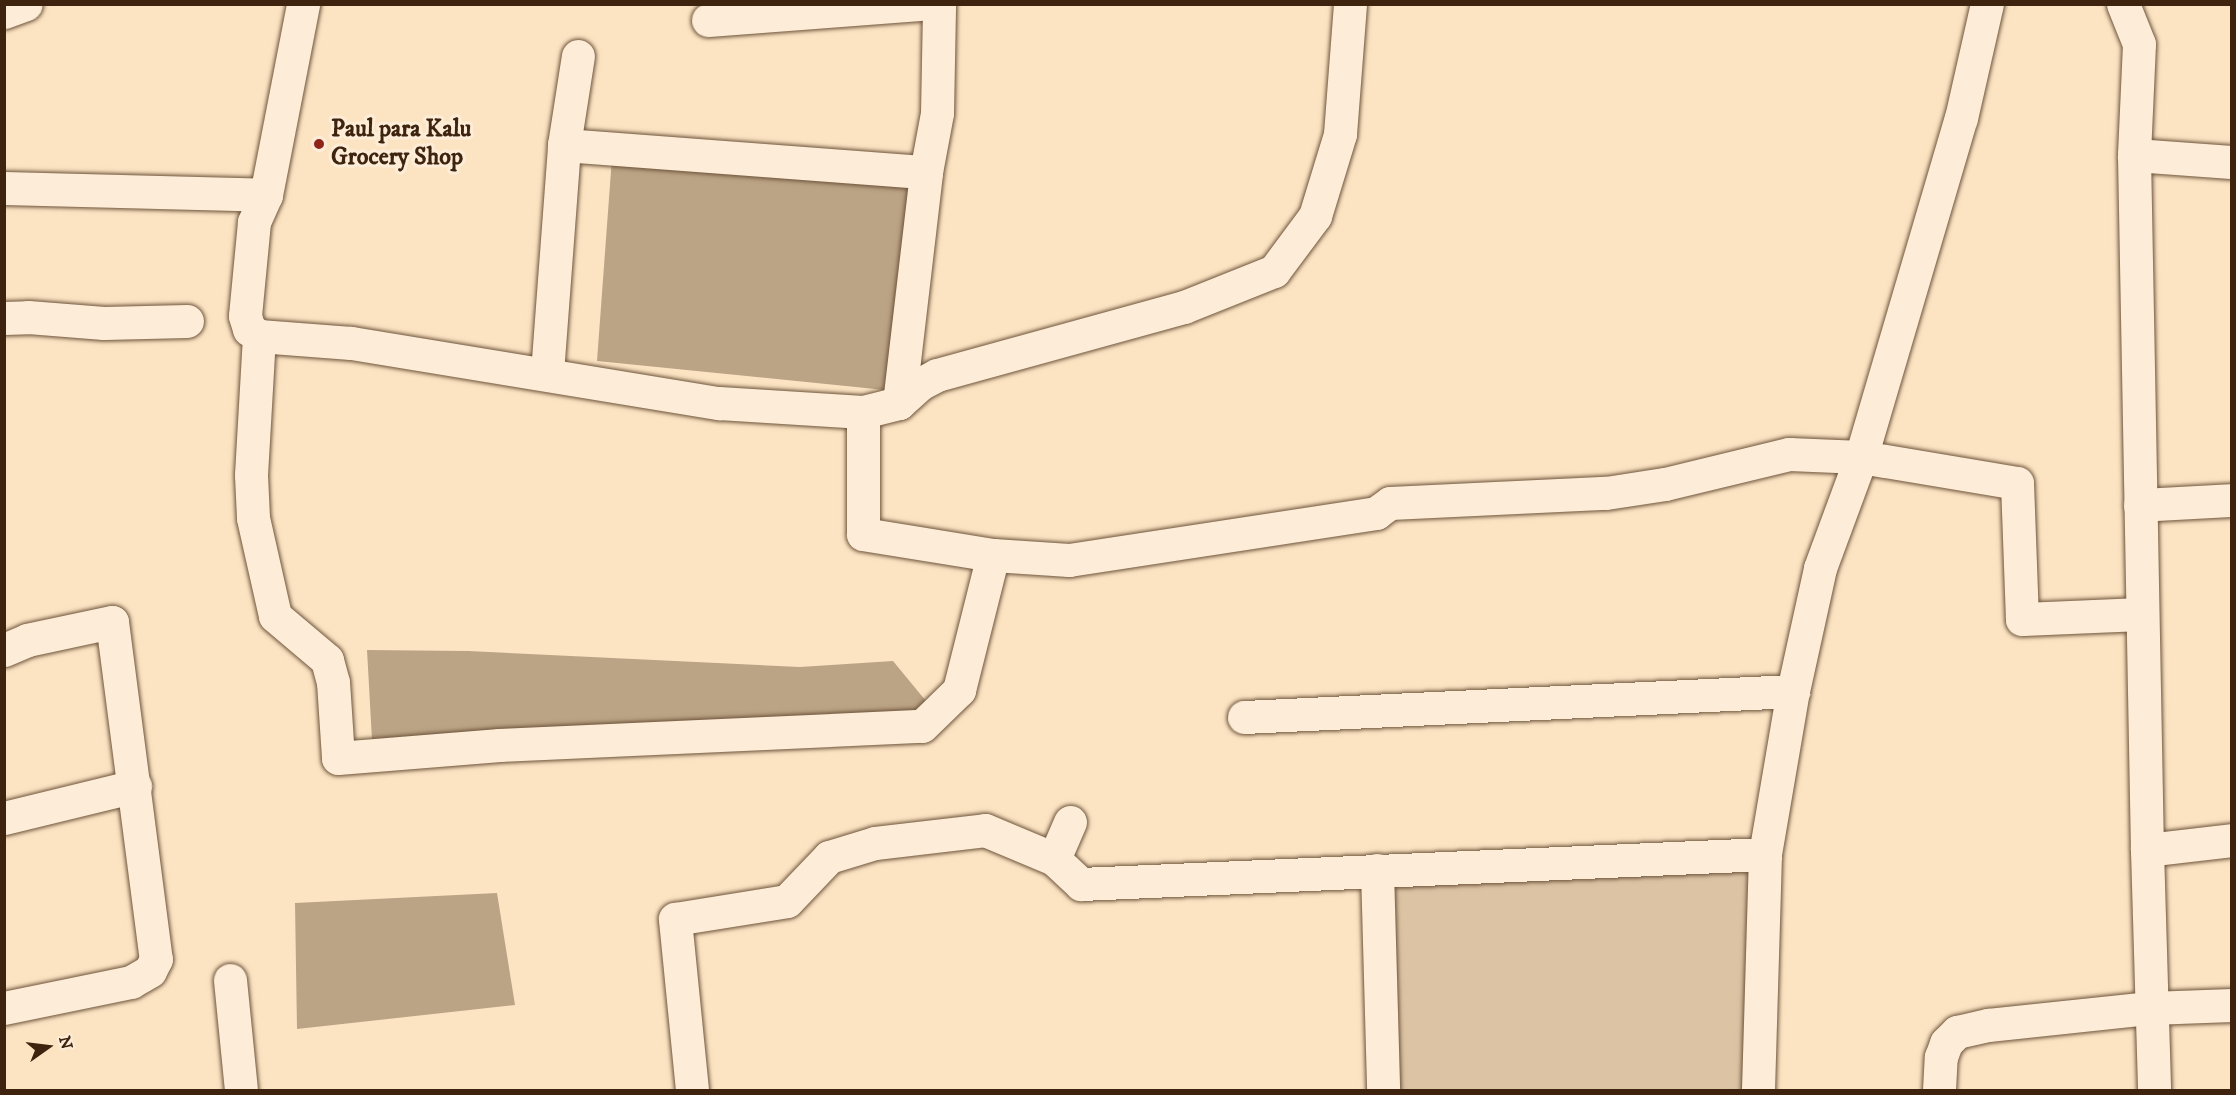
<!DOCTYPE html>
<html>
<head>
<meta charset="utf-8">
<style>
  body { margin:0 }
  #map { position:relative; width:2236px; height:1095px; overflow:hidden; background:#fce4c3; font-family:"IM FELL DW Pica",serif }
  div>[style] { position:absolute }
  .green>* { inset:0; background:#dcc3a4 }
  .water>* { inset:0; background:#bba385 }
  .roads { filter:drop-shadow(0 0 2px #6e543b) drop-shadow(0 0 2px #6e543b) }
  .minor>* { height:33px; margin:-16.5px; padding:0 16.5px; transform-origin:16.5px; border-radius:16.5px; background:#fdedd8 }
  .dots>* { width:16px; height:16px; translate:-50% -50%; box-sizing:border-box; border:3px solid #fdedd8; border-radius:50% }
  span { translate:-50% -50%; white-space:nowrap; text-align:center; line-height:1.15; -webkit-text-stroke:6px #fdedd8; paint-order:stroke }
  .poi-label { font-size:24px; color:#3e240e; font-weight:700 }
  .left { translate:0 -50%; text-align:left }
  .frame { position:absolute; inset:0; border:6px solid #3e240e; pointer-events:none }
  .north { position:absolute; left:18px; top:1017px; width:60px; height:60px; -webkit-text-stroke:4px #fdedd8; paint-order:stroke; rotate:76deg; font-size:16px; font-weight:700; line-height:24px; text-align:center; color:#3e240e }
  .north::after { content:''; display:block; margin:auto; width:21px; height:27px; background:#3e240e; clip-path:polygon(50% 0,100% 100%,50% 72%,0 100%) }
</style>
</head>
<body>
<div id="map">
  <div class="green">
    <i style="clip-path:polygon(1756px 861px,1751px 1090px,1383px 1090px,1377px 870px)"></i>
  </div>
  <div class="water">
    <i style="clip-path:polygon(613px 144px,912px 176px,885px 390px,597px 361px)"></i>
    <i style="clip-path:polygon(367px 650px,468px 651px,800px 667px,893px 661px,926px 701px,919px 718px,372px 740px)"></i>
    <i style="clip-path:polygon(497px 893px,515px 1005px,297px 1029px,295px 903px)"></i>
  </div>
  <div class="roads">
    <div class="minor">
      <i style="left:2123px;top:4px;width:43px;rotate:68.2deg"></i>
      <i style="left:2139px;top:44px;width:111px;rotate:92.6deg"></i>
      <i style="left:2134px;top:155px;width:695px;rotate:88.93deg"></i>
      <i style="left:2147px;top:850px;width:240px;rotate:88.3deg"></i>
      <i style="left:4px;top:12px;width:23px;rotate:-20deg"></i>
      <i style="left:708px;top:20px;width:212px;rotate:-4.3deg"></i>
      <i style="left:564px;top:145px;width:363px;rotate:4.3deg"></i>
      <i style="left:2134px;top:155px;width:98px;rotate:4.1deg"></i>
      <i style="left:4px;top:188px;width:262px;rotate:1.5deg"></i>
      <i style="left:266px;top:195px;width:30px;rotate:114deg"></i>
      <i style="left:254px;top:222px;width:94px;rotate:95.5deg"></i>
      <i style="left:245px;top:316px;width:14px;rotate:73deg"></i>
      <i style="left:249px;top:329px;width:12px;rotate:35deg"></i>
      <i style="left:259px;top:336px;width:92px;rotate:4.4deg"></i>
      <i style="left:351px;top:343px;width:373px;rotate:9.3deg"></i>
      <i style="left:719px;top:403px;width:144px;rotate:3.6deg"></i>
      <i style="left:863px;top:412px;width:37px;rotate:-14deg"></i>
      <i style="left:899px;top:403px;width:28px;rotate:-42deg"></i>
      <i style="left:920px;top:384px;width:19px;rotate:-28deg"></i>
      <i style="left:937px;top:375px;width:256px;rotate:-15.4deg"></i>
      <i style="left:1184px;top:307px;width:97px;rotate:-21.8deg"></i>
      <i style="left:1274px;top:271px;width:69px;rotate:-53.3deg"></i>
      <i style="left:1315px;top:216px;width:86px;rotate:-73deg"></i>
      <i style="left:1340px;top:134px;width:130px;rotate:-85.6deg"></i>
      <i style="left:266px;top:195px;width:195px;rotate:-79deg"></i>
      <i style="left:4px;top:318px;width:24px;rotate:-2deg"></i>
      <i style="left:28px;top:317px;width:76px;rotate:4.5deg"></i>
      <i style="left:104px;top:323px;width:83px;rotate:-1.4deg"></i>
      <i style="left:259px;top:336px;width:139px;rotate:93.3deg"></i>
      <i style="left:251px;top:475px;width:43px;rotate:87.3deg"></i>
      <i style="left:253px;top:518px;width:100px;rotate:77.3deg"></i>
      <i style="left:275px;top:616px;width:68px;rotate:40.2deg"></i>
      <i style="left:327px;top:660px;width:23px;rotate:75deg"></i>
      <i style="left:333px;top:682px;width:76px;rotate:86.2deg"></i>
      <i style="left:338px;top:758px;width:162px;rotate:-4.6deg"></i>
      <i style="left:499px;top:745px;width:423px;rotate:-2.6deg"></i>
      <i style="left:922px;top:726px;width:52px;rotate:-44.2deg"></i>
      <i style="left:959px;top:690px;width:139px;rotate:-75.9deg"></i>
      <i style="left:993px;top:555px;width:76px;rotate:3.8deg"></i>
      <i style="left:1069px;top:560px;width:311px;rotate:-8.7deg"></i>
      <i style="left:1376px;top:513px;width:17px;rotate:-36deg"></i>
      <i style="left:1390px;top:503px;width:216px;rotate:-2.7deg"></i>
      <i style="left:1606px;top:493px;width:60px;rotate:-8.7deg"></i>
      <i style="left:1665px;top:484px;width:128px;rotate:-13.6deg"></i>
      <i style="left:1789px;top:454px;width:72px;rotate:2.4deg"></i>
      <i style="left:1861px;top:457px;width:158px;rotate:9.5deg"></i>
      <i style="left:2017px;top:483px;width:136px;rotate:87.9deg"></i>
      <i style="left:2022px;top:619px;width:120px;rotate:-2.4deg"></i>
      <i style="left:547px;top:373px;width:229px;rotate:-85.7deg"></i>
      <i style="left:564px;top:145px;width:90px;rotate:-81.1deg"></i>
      <i style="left:899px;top:403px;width:233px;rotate:-83.3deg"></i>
      <i style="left:926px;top:172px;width:60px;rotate:-79.4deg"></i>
      <i style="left:937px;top:113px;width:109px;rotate:-88.9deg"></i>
      <i style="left:863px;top:412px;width:122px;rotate:90deg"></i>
      <i style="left:863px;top:534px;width:132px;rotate:9.2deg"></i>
      <i style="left:2140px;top:505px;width:92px;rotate:-3.1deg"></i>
      <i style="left:4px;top:650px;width:25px;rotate:-23deg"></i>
      <i style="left:27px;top:640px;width:87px;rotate:-12deg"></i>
      <i style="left:112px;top:622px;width:340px;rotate:82.6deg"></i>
      <i style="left:156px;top:959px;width:13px;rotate:117deg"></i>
      <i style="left:150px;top:971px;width:22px;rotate:150deg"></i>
      <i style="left:131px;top:982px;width:130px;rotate:168.4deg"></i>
      <i style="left:1244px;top:717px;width:550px;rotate:-2.71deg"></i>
      <i style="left:4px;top:818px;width:135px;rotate:-13.7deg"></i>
      <i style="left:1070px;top:822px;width:40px;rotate:113.4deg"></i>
      <i style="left:1054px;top:859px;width:37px;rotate:43deg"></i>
      <i style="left:1081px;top:884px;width:685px;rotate:-2.51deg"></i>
      <i style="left:2147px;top:850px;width:86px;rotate:-6.7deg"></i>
      <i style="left:1377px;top:870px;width:220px;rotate:88.4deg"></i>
      <i style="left:230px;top:980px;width:111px;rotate:84.3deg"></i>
      <i style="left:692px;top:1090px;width:172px;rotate:-95.7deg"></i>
      <i style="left:675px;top:919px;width:113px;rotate:-9.1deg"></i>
      <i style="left:787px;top:901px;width:61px;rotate:-46.3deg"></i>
      <i style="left:829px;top:857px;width:48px;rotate:-16.9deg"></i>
      <i style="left:875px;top:843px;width:111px;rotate:-6.7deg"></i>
      <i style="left:985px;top:830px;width:75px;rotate:22.8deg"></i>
      <i style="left:1758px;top:1090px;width:236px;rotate:-88.3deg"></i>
      <i style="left:1765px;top:854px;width:165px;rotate:-80.3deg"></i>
      <i style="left:1793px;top:691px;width:126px;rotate:-77.6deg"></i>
      <i style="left:1820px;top:568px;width:118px;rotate:-69.7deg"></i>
      <i style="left:1861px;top:457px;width:353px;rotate:-73.6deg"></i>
      <i style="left:1961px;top:118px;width:117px;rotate:-77.2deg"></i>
      <i style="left:1939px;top:1090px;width:33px;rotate:-87deg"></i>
      <i style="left:1941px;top:1057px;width:15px;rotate:-70deg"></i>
      <i style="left:1946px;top:1043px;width:16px;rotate:-45deg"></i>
      <i style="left:1957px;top:1032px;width:32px;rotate:-13deg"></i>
      <i style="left:1988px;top:1025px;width:163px;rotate:-6deg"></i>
      <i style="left:2150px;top:1008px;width:82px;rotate:-2.1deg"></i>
    </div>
  </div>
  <div class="dots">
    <i style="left:319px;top:144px;background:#8f2418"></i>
  </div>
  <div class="poi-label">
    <span class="left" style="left:331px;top:144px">Paul para Kalu<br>Grocery Shop</span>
  </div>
  <div class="frame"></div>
  <div class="north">N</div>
</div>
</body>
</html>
